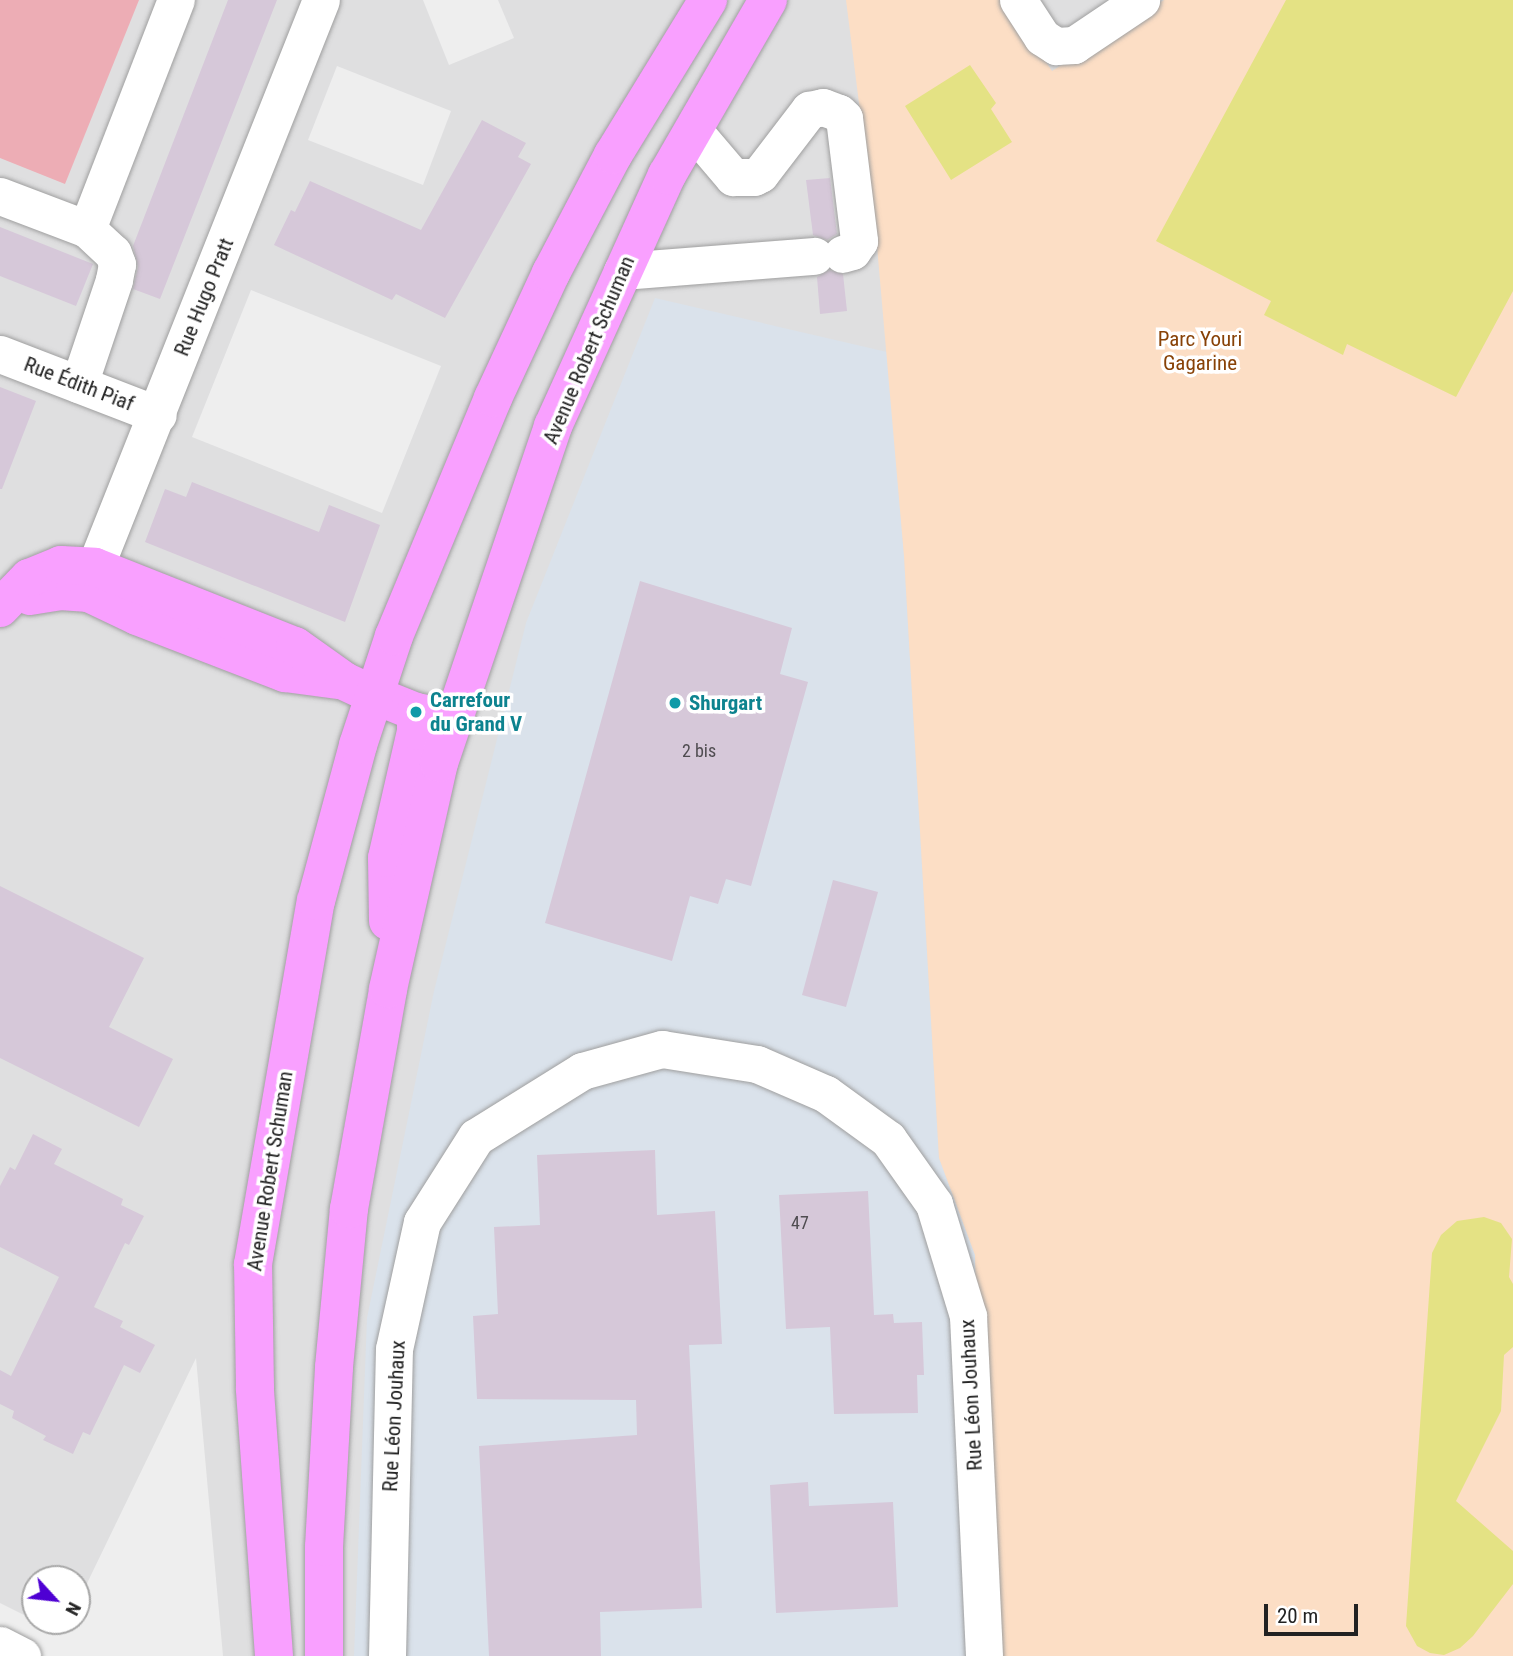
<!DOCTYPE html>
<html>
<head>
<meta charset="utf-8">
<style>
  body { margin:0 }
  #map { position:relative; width:1513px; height:1656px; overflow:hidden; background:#f2e8f2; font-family:"Roboto Condensed",sans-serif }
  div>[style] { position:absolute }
  .residential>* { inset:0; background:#dfdfe0 }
  .industrial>* { inset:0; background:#dae2eb }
  .grass>* { inset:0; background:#edadb5 }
  .park>* { inset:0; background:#fcdec5 }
  .pitch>* { inset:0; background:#e4e284 }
  .parking>* { inset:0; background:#eee }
  .building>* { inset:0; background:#d6c8d9 }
  .roads { filter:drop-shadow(0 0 2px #9f9f9f) drop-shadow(0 0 2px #9f9f9f) }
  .minor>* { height:37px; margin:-18.5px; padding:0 18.5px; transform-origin:18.5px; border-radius:18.5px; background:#fff }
  .major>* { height:38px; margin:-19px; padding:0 19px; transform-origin:19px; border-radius:19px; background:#f9a0ff }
  .dots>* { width:19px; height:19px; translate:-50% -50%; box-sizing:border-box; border:4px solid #fff; border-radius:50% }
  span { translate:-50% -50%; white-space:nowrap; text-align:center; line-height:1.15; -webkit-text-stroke:7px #fff; paint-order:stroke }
  .number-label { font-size:18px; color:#4f4c50 }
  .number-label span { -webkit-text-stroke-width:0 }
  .street-label { font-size:21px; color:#222 }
  .park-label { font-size:21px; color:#884207 }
  .culture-label { font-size:21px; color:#0d838f; font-weight:700 }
  .left { translate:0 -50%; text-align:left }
  .north { position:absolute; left:21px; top:1565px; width:70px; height:70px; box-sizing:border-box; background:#fff; border:2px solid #a7a7a7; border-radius:50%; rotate:117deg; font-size:19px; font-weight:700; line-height:28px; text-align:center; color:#222 }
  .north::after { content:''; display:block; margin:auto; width:24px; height:32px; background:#4e00d3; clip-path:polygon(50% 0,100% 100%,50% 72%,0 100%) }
  .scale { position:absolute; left:1264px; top:1604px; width:94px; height:32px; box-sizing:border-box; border:4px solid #222; border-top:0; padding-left:9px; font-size:21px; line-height:24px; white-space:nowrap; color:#222; -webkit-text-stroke:5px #fff; paint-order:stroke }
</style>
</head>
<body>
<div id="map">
  <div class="residential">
    <i style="clip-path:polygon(evenodd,0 0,1513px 0,1513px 1656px,0 1656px,0 0,35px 1579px,77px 1579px,77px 1621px,35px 1621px,35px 1579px)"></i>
  </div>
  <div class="industrial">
    <i style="clip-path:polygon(655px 298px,887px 352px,904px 556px,939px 1158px,975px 1255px,981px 1544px,988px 1656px,354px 1656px,367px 1318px,434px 991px,526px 623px)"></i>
  </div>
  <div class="grass">
    <i style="clip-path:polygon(0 0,139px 0,65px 184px,0 158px)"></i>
  </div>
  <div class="park">
    <i style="clip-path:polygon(846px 0,1005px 0,1052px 71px,1164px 0,1513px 0,1513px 1656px,988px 1656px,981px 1544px,975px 1255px,939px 1158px,904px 556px,877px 246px)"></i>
  </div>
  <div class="pitch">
    <i style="clip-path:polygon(1286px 0,1513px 0,1513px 291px,1456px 397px,1347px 344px,1343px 355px,1264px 315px,1271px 301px,1156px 241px)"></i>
    <i style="clip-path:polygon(970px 65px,996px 103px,991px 109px,1012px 142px,951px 180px,905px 106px)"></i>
    <i style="clip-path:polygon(1484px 1217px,1501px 1223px,1512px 1239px,1509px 1277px,1513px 1284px,1513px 1347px,1504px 1355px,1501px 1411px,1456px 1501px,1513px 1551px,1513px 1584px,1473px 1636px,1460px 1648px,1444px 1655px,1430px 1653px,1417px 1646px,1406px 1626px,1432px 1253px,1441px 1235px,1457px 1221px)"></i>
  </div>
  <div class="parking">
    <i style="clip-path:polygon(423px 0,498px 0,514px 38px,449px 65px)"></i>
    <i style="clip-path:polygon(337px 66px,451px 111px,423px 185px,308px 140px)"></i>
    <i style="clip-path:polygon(251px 290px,441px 366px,382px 513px,192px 437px)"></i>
    <i style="clip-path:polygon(196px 1358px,223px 1656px,0 1656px,0 1603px,62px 1634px,69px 1621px,77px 1621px,77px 1604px)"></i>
  </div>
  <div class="building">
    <i style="clip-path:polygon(228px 0,277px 0,160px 299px,133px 289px,138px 267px,133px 246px)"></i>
    <i style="clip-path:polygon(482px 120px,526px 143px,518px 157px,531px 164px,445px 318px,396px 294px,392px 300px,274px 245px,291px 210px,295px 212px,310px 181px,421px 230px)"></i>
    <i style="clip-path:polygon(830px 178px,837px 234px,827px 240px,813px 235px,806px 180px)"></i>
    <i style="clip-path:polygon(0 227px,93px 264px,76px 306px,0 276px)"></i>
    <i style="clip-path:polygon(829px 270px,843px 274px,847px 311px,820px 314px,817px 277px)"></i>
    <i style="clip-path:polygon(0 387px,36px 401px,2px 489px,0 489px)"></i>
    <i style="clip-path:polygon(192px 482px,319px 532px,329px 505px,380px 525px,345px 622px,145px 542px,165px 489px,186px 497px)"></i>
    <i style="clip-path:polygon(640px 581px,792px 628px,780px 674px,808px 682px,751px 886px,726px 879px,718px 904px,690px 896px,672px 961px,545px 923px)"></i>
    <i style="clip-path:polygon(833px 880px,878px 892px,846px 1007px,802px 995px)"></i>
    <i style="clip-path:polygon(0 886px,144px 958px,109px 1027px,173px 1059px,139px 1127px,0 1058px)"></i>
    <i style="clip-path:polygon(33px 1134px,62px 1149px,54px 1164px,123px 1199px,121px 1205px,144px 1216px,129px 1245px,125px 1243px,94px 1307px,123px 1321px,120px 1327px,155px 1345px,140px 1373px,124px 1365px,90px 1435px,83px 1432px,73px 1454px,43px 1440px,46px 1436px,12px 1418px,14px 1411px,0 1404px,0 1370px,11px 1376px,59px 1277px,0 1247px,0 1186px,10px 1167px,15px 1170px)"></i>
    <i style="clip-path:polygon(655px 1150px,657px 1215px,715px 1211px,722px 1344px,689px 1345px,702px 1608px,600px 1612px,601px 1656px,489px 1656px,479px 1446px,637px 1435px,636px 1400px,477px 1399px,473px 1316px,498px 1314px,494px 1227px,540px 1225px,537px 1155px)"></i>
    <i style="clip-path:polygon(868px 1191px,874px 1315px,893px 1314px,894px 1323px,922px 1322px,924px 1375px,917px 1375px,918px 1413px,834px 1414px,830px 1327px,786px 1329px,779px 1195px)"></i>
    <i style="clip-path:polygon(808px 1482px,809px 1506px,893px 1502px,898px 1607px,776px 1613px,770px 1485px)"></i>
  </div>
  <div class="roads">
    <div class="minor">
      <i style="left:1018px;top:0;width:44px;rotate:57deg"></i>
      <i style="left:1042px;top:37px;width:17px;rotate:33deg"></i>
      <i style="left:1056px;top:46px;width:18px;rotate:-3deg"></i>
      <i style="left:1074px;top:45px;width:81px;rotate:-33.9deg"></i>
      <i style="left:693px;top:130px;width:62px;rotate:49.6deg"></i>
      <i style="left:733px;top:177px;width:21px"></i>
      <i style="left:754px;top:177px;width:7px;rotate:-27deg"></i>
      <i style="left:760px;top:174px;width:81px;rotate:-52.6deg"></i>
      <i style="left:809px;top:110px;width:14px;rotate:-12deg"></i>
      <i style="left:823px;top:107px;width:17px;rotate:21deg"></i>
      <i style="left:839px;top:113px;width:7px;rotate:45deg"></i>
      <i style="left:844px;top:118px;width:124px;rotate:83deg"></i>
      <i style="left:859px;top:241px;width:12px;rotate:125deg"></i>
      <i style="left:852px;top:251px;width:10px;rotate:163deg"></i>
      <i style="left:0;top:196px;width:93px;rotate:20.8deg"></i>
      <i style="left:87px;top:229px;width:35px;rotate:43deg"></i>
      <i style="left:113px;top:253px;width:12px;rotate:70deg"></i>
      <i style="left:117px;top:264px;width:16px;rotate:101deg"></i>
      <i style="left:114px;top:280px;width:110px;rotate:108.6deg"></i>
      <i style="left:87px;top:229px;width:246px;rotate:-68.8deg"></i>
      <i style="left:622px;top:271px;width:193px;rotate:-4.5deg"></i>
      <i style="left:0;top:354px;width:169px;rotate:21.1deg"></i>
      <i style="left:89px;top:593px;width:27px;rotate:-77deg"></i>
      <i style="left:95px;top:567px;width:610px;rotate:-68.27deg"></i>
      <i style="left:0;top:1645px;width:25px;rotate:27deg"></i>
      <i style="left:387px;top:1656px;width:307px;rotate:-88.7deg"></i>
      <i style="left:394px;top:1349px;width:130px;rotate:-77.6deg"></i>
      <i style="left:422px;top:1222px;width:101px;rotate:-57.6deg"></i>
      <i style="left:476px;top:1137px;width:125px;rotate:-31.9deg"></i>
      <i style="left:582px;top:1071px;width:83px;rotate:-15.4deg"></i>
      <i style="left:662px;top:1049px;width:96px;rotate:9deg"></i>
      <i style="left:757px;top:1064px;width:75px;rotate:23.5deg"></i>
      <i style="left:826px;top:1094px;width:77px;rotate:36deg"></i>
      <i style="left:888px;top:1139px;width:80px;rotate:54.7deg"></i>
      <i style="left:934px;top:1204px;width:117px;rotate:73.1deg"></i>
      <i style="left:968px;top:1316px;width:340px;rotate:87.3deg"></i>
    </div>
    <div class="major">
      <i style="left:30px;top:596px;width:30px;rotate:-9deg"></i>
      <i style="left:60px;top:591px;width:29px;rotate:4deg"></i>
      <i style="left:89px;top:593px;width:53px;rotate:25.6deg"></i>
      <i style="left:137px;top:616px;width:159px;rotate:21.1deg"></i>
      <i style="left:285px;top:673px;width:53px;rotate:7.5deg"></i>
      <i style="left:0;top:608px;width:42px;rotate:-46deg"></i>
      <i style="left:29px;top:578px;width:35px;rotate:-22deg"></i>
      <i style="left:61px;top:565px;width:34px;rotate:3deg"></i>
      <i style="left:95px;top:567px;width:215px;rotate:21.6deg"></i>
      <i style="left:295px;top:646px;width:60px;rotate:35.5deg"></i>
      <i style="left:344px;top:681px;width:33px;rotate:25deg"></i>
      <i style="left:374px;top:695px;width:45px;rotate:22deg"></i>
      <i style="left:416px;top:712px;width:38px;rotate:11deg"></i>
      <i style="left:388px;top:921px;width:63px;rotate:-90.9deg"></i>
      <i style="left:387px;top:858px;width:130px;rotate:-77.1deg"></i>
      <i style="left:416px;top:731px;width:19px;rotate:-90deg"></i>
      <i style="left:274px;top:1656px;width:269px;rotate:-94.1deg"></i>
      <i style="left:255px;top:1388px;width:124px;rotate:-90.9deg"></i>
      <i style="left:253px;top:1264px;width:368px;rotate:-80.2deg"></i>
      <i style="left:316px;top:901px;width:162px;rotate:-74.9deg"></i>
      <i style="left:358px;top:745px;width:115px;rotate:-71.7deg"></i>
      <i style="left:394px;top:636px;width:258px;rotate:-67.4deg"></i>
      <i style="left:493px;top:398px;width:138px;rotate:-65.1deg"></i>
      <i style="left:551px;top:273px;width:133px;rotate:-62.3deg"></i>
      <i style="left:613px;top:155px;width:182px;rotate:-58.5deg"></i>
      <i style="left:324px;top:1656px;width:109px;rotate:-90deg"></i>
      <i style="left:324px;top:1547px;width:180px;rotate:-86.8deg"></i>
      <i style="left:334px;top:1367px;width:159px;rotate:-84.6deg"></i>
      <i style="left:349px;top:1209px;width:223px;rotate:-79.9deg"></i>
      <i style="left:388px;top:989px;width:232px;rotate:-77.3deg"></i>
      <i style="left:439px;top:763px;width:356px;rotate:-71.3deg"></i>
      <i style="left:553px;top:426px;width:276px;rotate:-65.6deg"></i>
      <i style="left:667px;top:175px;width:202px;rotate:-60deg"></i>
    </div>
  </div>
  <div class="dots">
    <i style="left:675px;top:703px;background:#0f9aa8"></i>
    <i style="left:416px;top:712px;background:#0f9aa8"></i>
  </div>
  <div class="number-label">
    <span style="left:699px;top:751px">2 bis</span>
    <span style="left:800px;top:1223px">47</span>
  </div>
  <div class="street-label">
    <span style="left:204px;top:297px;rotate:-68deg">Rue Hugo Pratt</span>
    <span style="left:589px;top:350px;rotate:-67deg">Avenue Robert Schuman</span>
    <span style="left:79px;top:384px;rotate:21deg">Rue Édith Piaf</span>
    <span style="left:270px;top:1171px;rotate:-81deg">Avenue Robert Schuman</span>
    <span style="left:971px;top:1395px;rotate:-93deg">Rue Léon Jouhaux</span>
    <span style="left:394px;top:1416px;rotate:-87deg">Rue Léon Jouhaux</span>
  </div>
  <div class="park-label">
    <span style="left:1200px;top:351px">Parc Youri<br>Gagarine</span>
  </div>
  <div class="culture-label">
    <span class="left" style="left:430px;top:712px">Carrefour<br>du Grand V</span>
    <span class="left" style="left:689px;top:703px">Shurgart</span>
  </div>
  <div class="north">N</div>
  <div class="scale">20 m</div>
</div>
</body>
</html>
